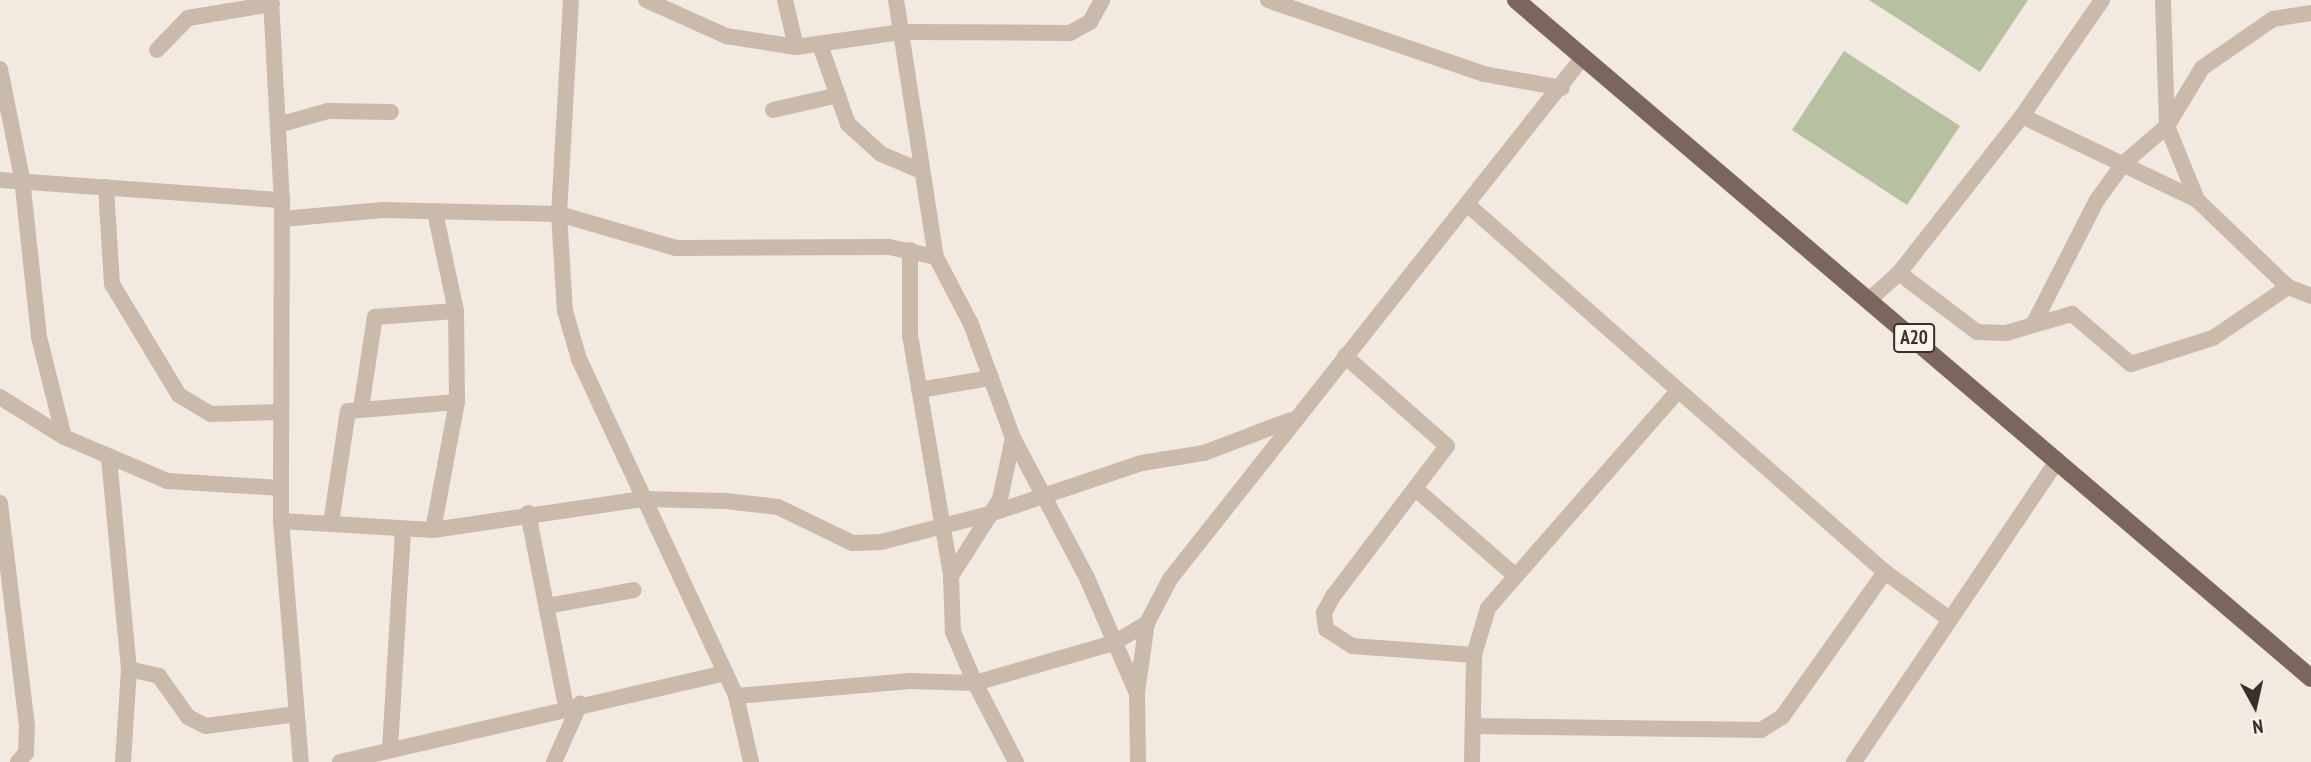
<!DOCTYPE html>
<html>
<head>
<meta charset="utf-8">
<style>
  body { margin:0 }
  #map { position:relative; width:2311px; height:762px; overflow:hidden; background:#f2eae0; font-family:"PT Sans Narrow",sans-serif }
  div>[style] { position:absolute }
  .green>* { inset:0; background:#b6c1a0 }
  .minor>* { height:16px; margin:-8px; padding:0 8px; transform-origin:8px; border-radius:8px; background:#cabaac }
  .major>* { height:18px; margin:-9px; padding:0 9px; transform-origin:9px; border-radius:9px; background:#7a665c }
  span { translate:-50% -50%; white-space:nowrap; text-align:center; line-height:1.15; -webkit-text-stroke:7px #faf4ed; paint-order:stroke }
  .shield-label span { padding:2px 5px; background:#faf4ed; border:2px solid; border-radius:5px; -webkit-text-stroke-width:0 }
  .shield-label { font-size:19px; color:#392f2b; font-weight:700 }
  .north { position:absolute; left:2220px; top:671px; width:70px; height:70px; -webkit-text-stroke:5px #faf4ed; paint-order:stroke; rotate:172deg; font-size:19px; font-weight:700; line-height:28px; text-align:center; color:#392f2b }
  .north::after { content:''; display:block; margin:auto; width:24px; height:32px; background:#392f2b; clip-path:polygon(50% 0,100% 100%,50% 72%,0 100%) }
</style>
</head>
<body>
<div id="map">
  <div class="green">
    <i style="clip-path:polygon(1869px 0,2028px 0,1980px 72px)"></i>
    <i style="clip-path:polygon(1844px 51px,1960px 126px,1907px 205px,1792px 130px)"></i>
  </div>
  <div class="minor">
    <i style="left:271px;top:0;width:200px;rotate:86.9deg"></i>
    <i style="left:282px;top:200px;width:321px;rotate:90.2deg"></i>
    <i style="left:281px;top:521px;width:242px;rotate:85.3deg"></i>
    <i style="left:571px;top:0;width:214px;rotate:93.2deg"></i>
    <i style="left:559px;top:214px;width:97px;rotate:86.5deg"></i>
    <i style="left:565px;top:311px;width:50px;rotate:73.7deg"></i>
    <i style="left:579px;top:359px;width:372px;rotate:65deg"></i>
    <i style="left:736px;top:696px;width:68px;rotate:77.2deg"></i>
    <i style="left:646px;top:0;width:88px;rotate:24.2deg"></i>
    <i style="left:726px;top:36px;width:71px;rotate:8.9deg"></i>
    <i style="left:796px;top:47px;width:107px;rotate:-8.1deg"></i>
    <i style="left:902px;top:32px;width:168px;rotate:0.3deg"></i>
    <i style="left:1070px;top:33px;width:23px;rotate:-29deg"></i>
    <i style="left:1090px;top:22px;width:25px;rotate:-61deg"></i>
    <i style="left:785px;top:0;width:48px;rotate:76.8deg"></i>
    <i style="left:896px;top:0;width:260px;rotate:81.2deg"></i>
    <i style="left:936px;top:257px;width:76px;rotate:62.4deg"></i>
    <i style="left:971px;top:324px;width:121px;rotate:69.8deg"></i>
    <i style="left:1013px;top:438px;width:158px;rotate:62.1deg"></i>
    <i style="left:1087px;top:578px;width:123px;rotate:66.6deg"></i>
    <i style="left:1268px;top:0;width:228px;rotate:18.9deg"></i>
    <i style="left:1484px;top:74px;width:79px;rotate:10.2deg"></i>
    <i style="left:2163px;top:0;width:126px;rotate:88.2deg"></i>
    <i style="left:2167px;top:126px;width:80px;rotate:67.9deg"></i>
    <i style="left:2197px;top:200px;width:126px;rotate:43.7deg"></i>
    <i style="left:2288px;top:287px;width:25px;rotate:21deg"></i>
    <i style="left:820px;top:45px;width:84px;rotate:70.5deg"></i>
    <i style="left:848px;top:124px;width:45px;rotate:42.3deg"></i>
    <i style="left:881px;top:154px;width:41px;rotate:22.8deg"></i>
    <i style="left:157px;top:50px;width:45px;rotate:-45.9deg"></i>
    <i style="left:188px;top:18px;width:85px;rotate:-9.5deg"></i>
    <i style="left:0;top:69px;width:111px;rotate:78.6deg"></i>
    <i style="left:22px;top:178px;width:160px;rotate:83.9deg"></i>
    <i style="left:39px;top:337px;width:103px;rotate:76deg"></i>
    <i style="left:773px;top:110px;width:63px;rotate:-12.9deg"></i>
    <i style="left:2022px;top:116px;width:194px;rotate:25.6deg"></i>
    <i style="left:278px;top:125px;width:52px;rotate:-15.6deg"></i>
    <i style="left:328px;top:111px;width:63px;rotate:0.9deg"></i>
    <i style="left:0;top:180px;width:283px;rotate:4.1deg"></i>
    <i style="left:106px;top:187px;width:97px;rotate:86.5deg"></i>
    <i style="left:112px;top:284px;width:130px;rotate:58.9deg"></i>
    <i style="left:179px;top:395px;width:37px;rotate:31deg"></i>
    <i style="left:211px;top:414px;width:70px;rotate:-1.6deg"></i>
    <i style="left:1468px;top:205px;width:555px;rotate:41.35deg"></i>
    <i style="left:1885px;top:572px;width:78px;rotate:36.1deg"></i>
    <i style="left:282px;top:219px;width:101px;rotate:-5.1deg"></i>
    <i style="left:383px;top:210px;width:176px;rotate:1.3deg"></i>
    <i style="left:559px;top:214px;width:122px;rotate:16.2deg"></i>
    <i style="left:676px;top:248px;width:213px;rotate:-0.3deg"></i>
    <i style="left:889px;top:247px;width:48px;rotate:12deg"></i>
    <i style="left:910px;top:250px;width:85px;rotate:90deg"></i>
    <i style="left:910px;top:335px;width:244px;rotate:80.3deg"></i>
    <i style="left:951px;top:576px;width:56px;rotate:88deg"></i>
    <i style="left:953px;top:632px;width:56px;rotate:66.7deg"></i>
    <i style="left:975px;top:683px;width:145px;rotate:-16.1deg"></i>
    <i style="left:1114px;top:643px;width:39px;rotate:-31deg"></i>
    <i style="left:1899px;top:273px;width:98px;rotate:37.1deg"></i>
    <i style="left:1977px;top:332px;width:29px;rotate:2deg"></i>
    <i style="left:2006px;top:333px;width:69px;rotate:-16.1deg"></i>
    <i style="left:2072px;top:314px;width:77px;rotate:40.3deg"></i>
    <i style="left:2131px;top:364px;width:86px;rotate:-17.6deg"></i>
    <i style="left:2213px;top:338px;width:91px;rotate:-34.2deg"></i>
    <i style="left:1869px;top:300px;width:40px;rotate:-42deg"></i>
    <i style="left:1899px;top:273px;width:199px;rotate:-51.9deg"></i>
    <i style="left:2022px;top:116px;width:141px;rotate:-55.4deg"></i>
    <i style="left:2035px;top:321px;width:136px;rotate:-62.9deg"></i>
    <i style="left:2097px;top:200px;width:46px;rotate:-53.9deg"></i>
    <i style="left:2124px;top:163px;width:57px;rotate:-40.7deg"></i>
    <i style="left:2167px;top:126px;width:68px;rotate:-58.9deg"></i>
    <i style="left:2202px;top:68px;width:86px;rotate:-34.6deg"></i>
    <i style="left:2273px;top:19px;width:38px;rotate:-9deg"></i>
    <i style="left:1345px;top:356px;width:136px;rotate:41.4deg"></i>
    <i style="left:1447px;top:446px;width:188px;rotate:127.2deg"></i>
    <i style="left:1333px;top:596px;width:19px;rotate:118deg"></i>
    <i style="left:1324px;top:613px;width:16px;rotate:83deg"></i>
    <i style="left:1326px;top:629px;width:31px;rotate:33deg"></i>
    <i style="left:1352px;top:646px;width:122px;rotate:4.2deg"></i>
    <i style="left:919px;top:390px;width:73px;rotate:-9.5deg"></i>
    <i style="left:0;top:397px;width:75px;rotate:32deg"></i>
    <i style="left:64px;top:437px;width:112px;rotate:23.1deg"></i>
    <i style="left:167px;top:481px;width:114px;rotate:3.5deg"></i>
    <i style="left:361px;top:408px;width:92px;rotate:-81.3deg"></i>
    <i style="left:375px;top:317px;width:81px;rotate:-4.2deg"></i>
    <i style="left:109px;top:458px;width:212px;rotate:84.6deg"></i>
    <i style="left:129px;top:669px;width:93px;rotate:93.7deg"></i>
    <i style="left:1418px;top:491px;width:126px;rotate:41.1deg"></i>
    <i style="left:0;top:503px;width:224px;rotate:83.1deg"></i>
    <i style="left:27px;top:725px;width:28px;rotate:92deg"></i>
    <i style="left:26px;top:753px;width:12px;rotate:132deg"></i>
    <i style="left:528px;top:513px;width:198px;rotate:78.9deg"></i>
    <i style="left:281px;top:521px;width:152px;rotate:3.4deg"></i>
    <i style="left:433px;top:530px;width:212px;rotate:-8.4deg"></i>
    <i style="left:643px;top:499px;width:83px;rotate:1.4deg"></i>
    <i style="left:726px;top:501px;width:52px;rotate:6.6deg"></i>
    <i style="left:778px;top:507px;width:82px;rotate:25.9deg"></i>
    <i style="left:852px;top:543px;width:29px;rotate:-2deg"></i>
    <i style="left:881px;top:542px;width:116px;rotate:-14.5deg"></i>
    <i style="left:993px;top:513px;width:157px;rotate:-18.6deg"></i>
    <i style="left:1142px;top:463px;width:63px;rotate:-9.2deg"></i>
    <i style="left:1204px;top:453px;width:93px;rotate:-20.8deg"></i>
    <i style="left:331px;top:523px;width:113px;rotate:-81.4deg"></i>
    <i style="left:348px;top:411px;width:109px;rotate:-4.7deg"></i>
    <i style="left:433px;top:530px;width:130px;rotate:-79.4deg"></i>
    <i style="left:457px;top:402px;width:91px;rotate:-90.6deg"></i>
    <i style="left:456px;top:311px;width:101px;rotate:-102deg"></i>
    <i style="left:951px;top:576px;width:91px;rotate:-57.5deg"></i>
    <i style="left:1000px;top:499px;width:62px;rotate:-78deg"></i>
    <i style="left:547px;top:606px;width:88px;rotate:-10.4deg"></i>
    <i style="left:129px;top:669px;width:31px;rotate:13deg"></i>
    <i style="left:159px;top:676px;width:50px;rotate:54.7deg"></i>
    <i style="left:188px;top:717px;width:20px;rotate:27deg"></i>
    <i style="left:206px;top:726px;width:91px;rotate:-7.6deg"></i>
    <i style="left:736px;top:696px;width:175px;rotate:-4.9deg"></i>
    <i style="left:910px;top:681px;width:65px;rotate:1.8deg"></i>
    <i style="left:975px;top:683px;width:89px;rotate:62.6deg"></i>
    <i style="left:1473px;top:726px;width:288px;rotate:0.8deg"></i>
    <i style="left:1761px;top:730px;width:25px;rotate:-32deg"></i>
    <i style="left:1782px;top:717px;width:178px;rotate:-54.6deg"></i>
    <i style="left:390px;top:749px;width:219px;rotate:-86.6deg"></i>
    <i style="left:340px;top:762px;width:396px;rotate:-13deg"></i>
    <i style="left:554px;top:762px;width:64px;rotate:-65.9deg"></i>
    <i style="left:1138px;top:762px;width:70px;rotate:-90.8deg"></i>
    <i style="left:1137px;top:692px;width:70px;rotate:-81.8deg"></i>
    <i style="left:1147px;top:623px;width:50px;rotate:-62.4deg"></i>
    <i style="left:1170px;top:579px;width:666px;rotate:-51.65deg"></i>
    <i style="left:1472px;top:762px;width:107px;rotate:-88.9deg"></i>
    <i style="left:1474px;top:655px;width:49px;rotate:-73.4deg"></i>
    <i style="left:1488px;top:608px;width:288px;rotate:-48.8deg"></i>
    <i style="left:1854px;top:762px;width:364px;rotate:-56deg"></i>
  </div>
  <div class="major">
    <i style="left:1516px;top:0;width:1045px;rotate:40.46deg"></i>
  </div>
  <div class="shield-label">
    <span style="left:1914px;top:338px">A20</span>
  </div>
  <div class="north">N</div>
</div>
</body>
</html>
